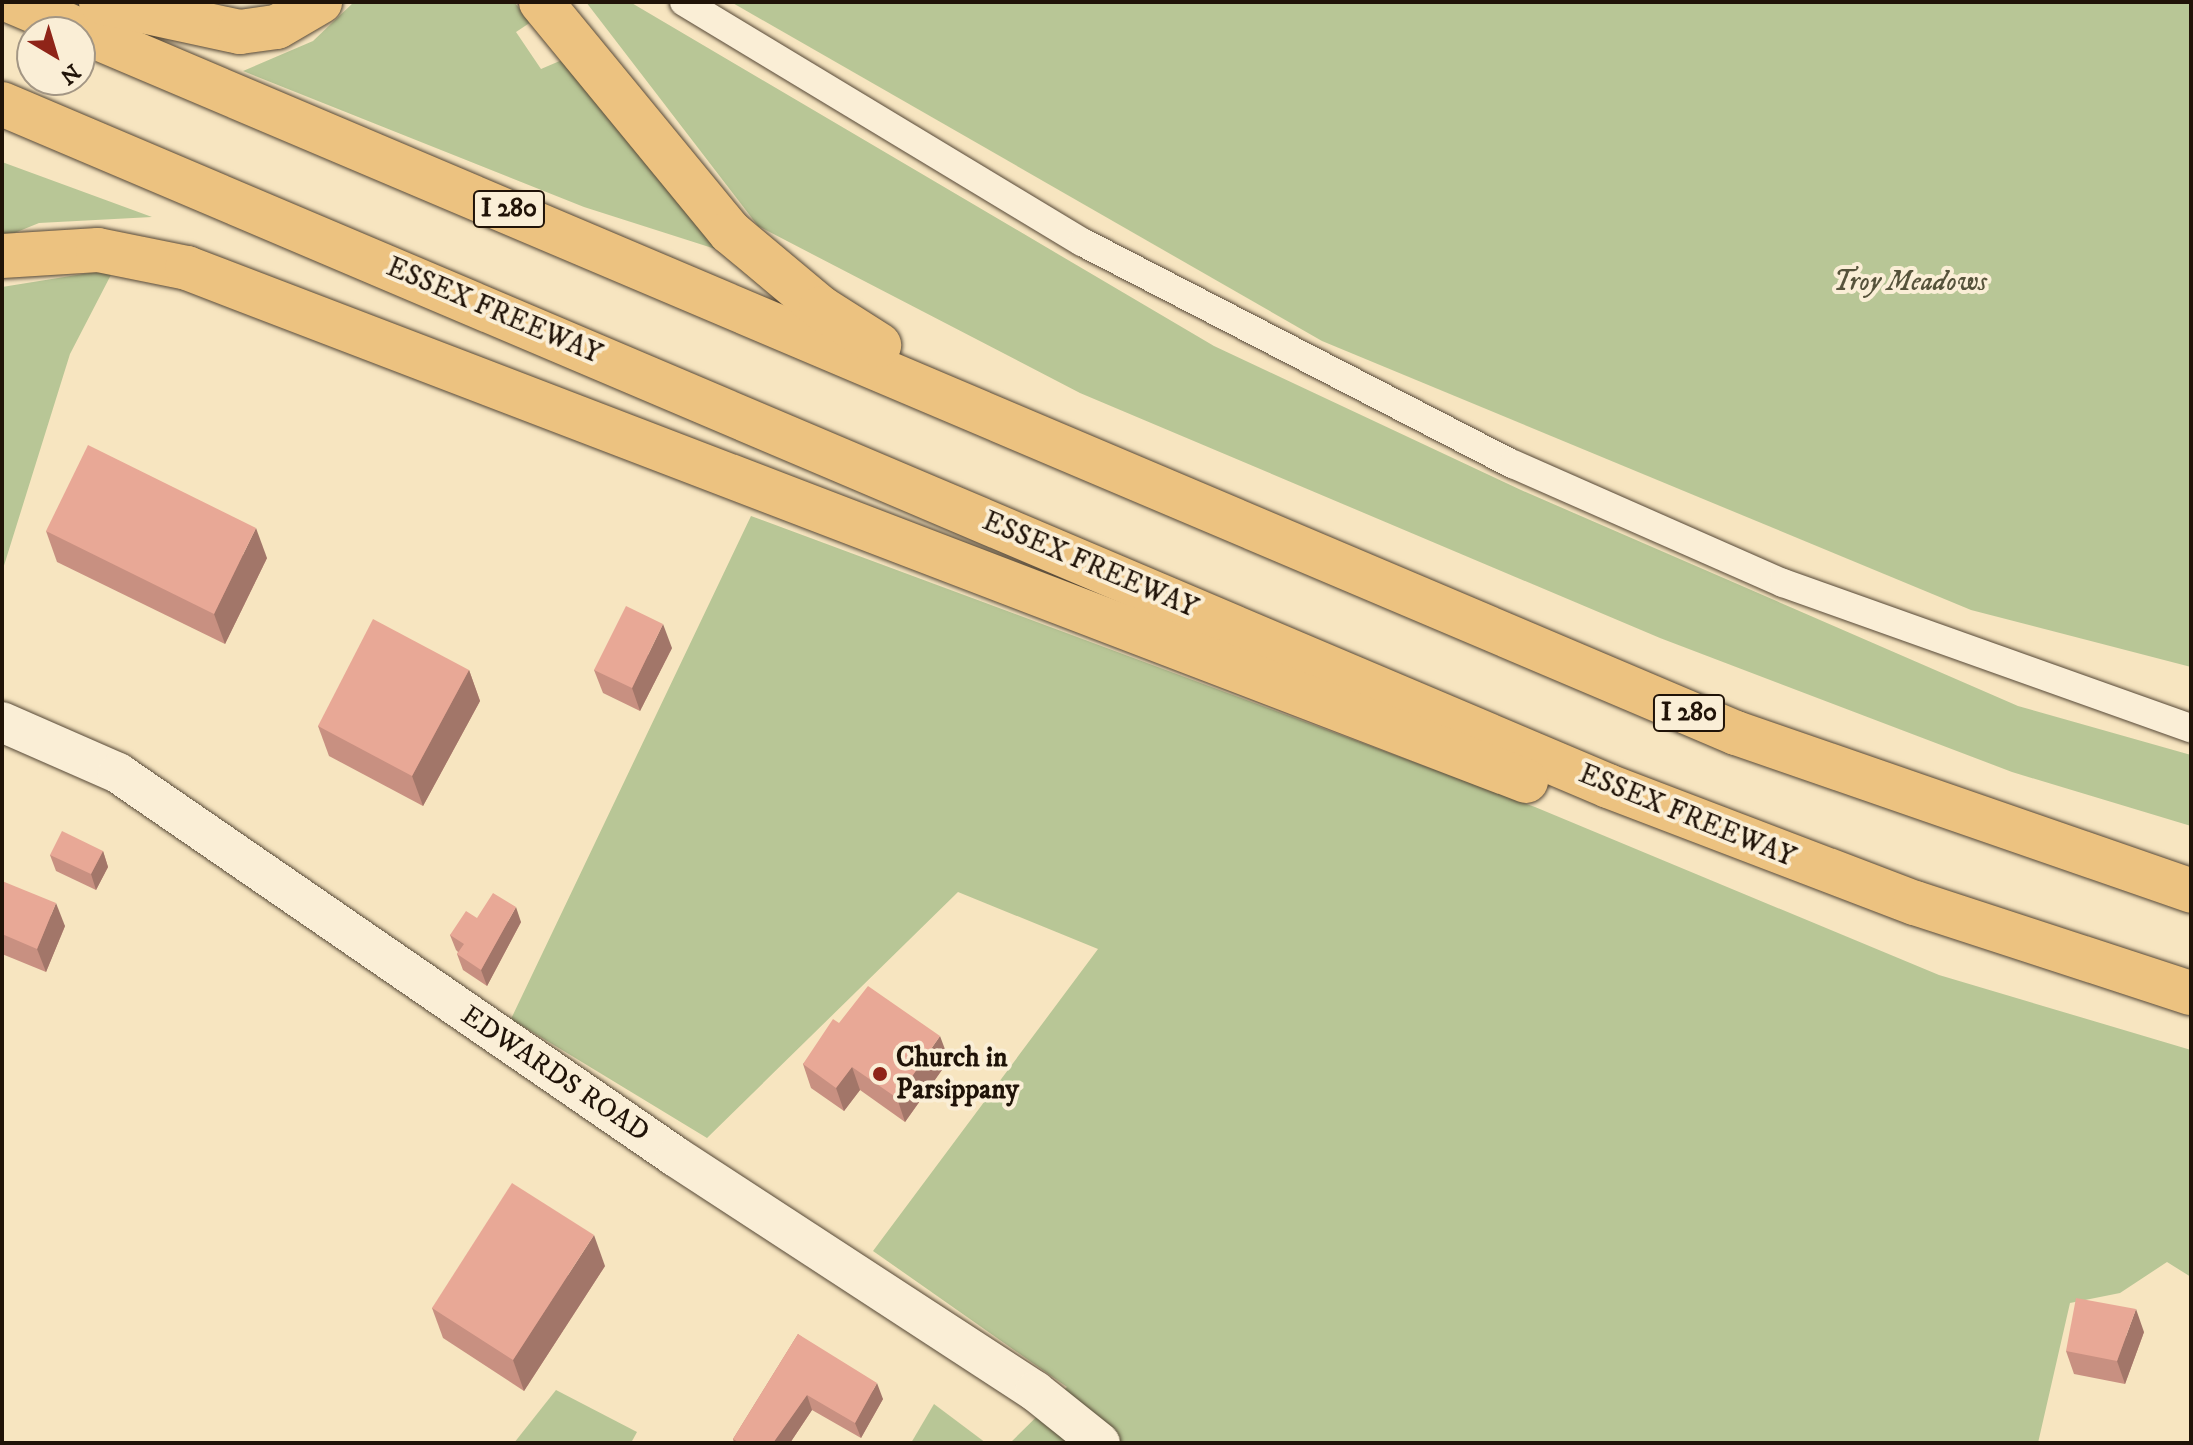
<!DOCTYPE html>
<html>
<head>
<meta charset="utf-8">
<style>
  body { margin:0 }
  #map { position:relative; width:2193px; height:1445px; overflow:hidden; background:#f7e5c0; font-family:"IM FELL DW Pica",serif }
  div>[style] { position:absolute }
  .green>* { inset:0; background:#b8c696 }
  .roads { filter:drop-shadow(0 0 2px #564836) drop-shadow(0 0 2px #564836) }
  .street>* { height:28px; margin:-14px; padding:0 14px; transform-origin:14px; border-radius:14px; background:#faeed6 }
  .secondary>* { height:40px; margin:-20px; padding:0 20px; transform-origin:20px; border-radius:20px; background:#faeed6 }
  .highway>* { height:44px; margin:-22px; padding:0 22px; transform-origin:22px; border-radius:22px; background:#ecc280 }
  .wall>* { inset:0; background:#c89081 }
  .shaded-wall>* { inset:0; background:#a27669 }
  .building>* { inset:0; background:#e8a896 }
  .dots>* { width:22px; height:22px; translate:-50% -50%; box-sizing:border-box; border:4px solid #faeed6; border-radius:50% }
  span { translate:-50% -50%; white-space:nowrap; text-align:center; line-height:1.15; -webkit-text-stroke:8px #faeed6; paint-order:stroke }
  .shield-label span { padding:2px 6px; background:#faeed6; border:2px solid; border-radius:6px; -webkit-text-stroke-width:0 }
  .shield-label { font-size:26px; color:#201308; font-weight:700 }
  .park-label { font-size:28px; color:#55523a; font-style:italic }
  .street-label { font-size:28px; color:#201308 }
  .poi-label { font-size:28px; color:#201308; font-weight:700 }
  .left { translate:0 -50%; text-align:left }
  .frame { position:absolute; inset:0; border:4px solid #201308; pointer-events:none }
  .north { position:absolute; left:16px; top:16px; width:80px; height:80px; box-sizing:border-box; background:#faeed6; border:2px solid #a39684; border-radius:50%; rotate:142deg; font-size:22px; font-weight:700; line-height:32px; text-align:center; color:#201308 }
  .north::after { content:''; display:block; margin:auto; width:28px; height:36px; background:#8f2418; clip-path:polygon(50% 0,100% 100%,50% 72%,0 100%) }
</style>
</head>
<body>
<div id="map">
  <div class="green">
    <i style="clip-path:polygon(354px 2px,514px 2px,531px 22px,516px 32px,541px 69px,562px 60px,728px 253px,584px 207px,243px 71px,313px 41px)"></i>
    <i style="clip-path:polygon(586px 2px,630px 2px,1214px 346px,1521px 490px,2018px 706px,2191px 755px,2191px 826px,2012px 772px,1660px 638px,1080px 393px,758px 226px)"></i>
    <i style="clip-path:polygon(731px 2px,2191px 2px,2191px 667px,1971px 610px,1322px 341px)"></i>
    <i style="clip-path:polygon(2px 162px,152px 217px,39px 223px,2px 238px)"></i>
    <i style="clip-path:polygon(114px 269px,70px 354px,2px 572px,2px 287px)"></i>
    <i style="clip-path:polygon(751px 516px,1535px 807px,1939px 975px,2191px 1050px,2191px 1277px,2167px 1262px,2120px 1293px,2070px 1303px,2038px 1443px,1010px 1443px,1067px 1387px,873px 1251px,1098px 949px,958px 892px,707px 1138px,511px 1019px)"></i>
    <i style="clip-path:polygon(556px 1390px,637px 1432px,631px 1443px,514px 1443px)"></i>
    <i style="clip-path:polygon(934px 1404px,986px 1443px,911px 1443px)"></i>
  </div>
  <div class="roads">
    <div class="street">
      <i style="left:684px;top:2px;width:465px;rotate:31.1deg"></i>
      <i style="left:1082px;top:242px;width:485px;rotate:27.3deg"></i>
      <i style="left:1513px;top:464px;width:295px;rotate:23.8deg"></i>
      <i style="left:1783px;top:583px;width:433px;rotate:19.6deg"></i>
    </div>
    <div class="secondary">
      <i style="left:2px;top:722px;width:127px;rotate:23.7deg"></i>
      <i style="left:118px;top:773px;width:677px;rotate:34.53deg"></i>
      <i style="left:676px;top:1157px;width:429px;rotate:33.1deg"></i>
      <i style="left:1035px;top:1391px;width:83px;rotate:38.7deg"></i>
    </div>
    <div class="highway">
      <i style="left:13px;top:2px;width:1872px;rotate:22.99deg"></i>
      <i style="left:1736px;top:733px;width:482px;rotate:19.1deg"></i>
      <i style="left:101px;top:2px;width:142px;rotate:12.2deg"></i>
      <i style="left:240px;top:32px;width:37px;rotate:-8deg"></i>
      <i style="left:277px;top:27px;width:50px;rotate:-30.2deg"></i>
      <i style="left:541px;top:2px;width:298px;rotate:50.6deg"></i>
      <i style="left:730px;top:232px;width:119px;rotate:39.9deg"></i>
      <i style="left:821px;top:308px;width:69px;rotate:32.5deg"></i>
      <i style="left:2px;top:104px;width:1745px;rotate:23.01deg"></i>
      <i style="left:1608px;top:786px;width:329px;rotate:20.9deg"></i>
      <i style="left:1915px;top:903px;width:290px;rotate:18.1deg"></i>
      <i style="left:2px;top:256px;width:96px;rotate:-3.6deg"></i>
      <i style="left:98px;top:250px;width:91px;rotate:11.4deg"></i>
      <i style="left:187px;top:268px;width:1434px;rotate:20.96deg"></i>
    </div>
  </div>
  <div class="wall">
    <i style="clip-path:polygon(46px 531px,267px 558px,225px 644px,57px 562px)"></i>
    <i style="clip-path:polygon(672px 648px,640px 711px,603px 693px,594px 670px)"></i>
    <i style="clip-path:polygon(469px 670px,480px 701px,423px 806px,329px 756px,318px 726px)"></i>
    <i style="clip-path:polygon(103px 851px,108px 867px,96px 890px,56px 871px,50px 855px)"></i>
    <i style="clip-path:polygon(2px 881px,65px 926px,46px 972px,2px 954px)"></i>
    <i style="clip-path:polygon(477px 918px,521px 922px,487px 986px,463px 970px,457px 954px,458px 952px,456px 950px,450px 935px)"></i>
    <i style="clip-path:polygon(839px 1023px,949px 1060px,905px 1122px,860px 1090px,844px 1111px,811px 1088px,803px 1064px)"></i>
    <i style="clip-path:polygon(605px 1266px,524px 1391px,443px 1338px,432px 1308px)"></i>
    <i style="clip-path:polygon(2144px 1332px,2125px 1384px,2074px 1374px,2066px 1351px)"></i>
    <i style="clip-path:polygon(798px 1334px,883px 1399px,861px 1438px,812px 1410px,790px 1443px,734px 1443px,733px 1439px)"></i>
  </div>
  <div class="shaded-wall">
    <i style="clip-path:polygon(256px 528px,267px 558px,225px 644px,214px 614px)"></i>
    <i style="clip-path:polygon(663px 624px,672px 648px,640px 711px,632px 688px)"></i>
    <i style="clip-path:polygon(469px 670px,480px 701px,423px 806px,412px 776px)"></i>
    <i style="clip-path:polygon(103px 851px,108px 867px,96px 890px,91px 874px)"></i>
    <i style="clip-path:polygon(56px 903px,65px 926px,46px 972px,37px 949px)"></i>
    <i style="clip-path:polygon(516px 907px,521px 922px,487px 986px,481px 970px)"></i>
    <i style="clip-path:polygon(940px 1036px,949px 1060px,905px 1122px,897px 1098px)"></i>
    <i style="clip-path:polygon(852px 1067px,860px 1090px,844px 1111px,836px 1088px)"></i>
    <i style="clip-path:polygon(594px 1235px,605px 1266px,524px 1391px,513px 1360px)"></i>
    <i style="clip-path:polygon(2136px 1309px,2144px 1332px,2125px 1384px,2117px 1361px)"></i>
    <i style="clip-path:polygon(877px 1383px,883px 1399px,861px 1438px,855px 1423px)"></i>
    <i style="clip-path:polygon(807px 1395px,812px 1410px,790px 1443px,773px 1443px)"></i>
  </div>
  <div class="building">
    <i style="clip-path:polygon(88px 445px,256px 528px,214px 614px,46px 531px)"></i>
    <i style="clip-path:polygon(626px 606px,663px 624px,632px 688px,594px 670px)"></i>
    <i style="clip-path:polygon(373px 619px,469px 670px,412px 776px,318px 726px)"></i>
    <i style="clip-path:polygon(62px 831px,103px 851px,91px 874px,50px 855px)"></i>
    <i style="clip-path:polygon(2px 881px,56px 903px,37px 949px,2px 934px)"></i>
    <i style="clip-path:polygon(493px 893px,516px 907px,481px 970px,457px 954px,464px 944px,450px 935px,466px 911px,477px 918px)"></i>
    <i style="clip-path:polygon(868px 986px,940px 1036px,897px 1098px,852px 1067px,836px 1088px,803px 1064px,833px 1019px,839px 1023px)"></i>
    <i style="clip-path:polygon(512px 1183px,594px 1235px,513px 1360px,432px 1308px)"></i>
    <i style="clip-path:polygon(2076px 1298px,2136px 1309px,2117px 1361px,2066px 1351px)"></i>
    <i style="clip-path:polygon(798px 1334px,877px 1383px,855px 1423px,807px 1395px,773px 1443px,740px 1443px,733px 1439px)"></i>
  </div>
  <div class="dots">
    <i style="left:880px;top:1074px;background:#8f2418"></i>
  </div>
  <div class="shield-label">
    <span style="left:509px;top:209px">I 280</span>
    <span style="left:1689px;top:713px">I 280</span>
  </div>
  <div class="park-label">
    <span style="left:1910px;top:282px">Troy Meadows</span>
  </div>
  <div class="street-label">
    <span style="left:494px;top:311px;rotate:23deg">ESSEX FREEWAY</span>
    <span style="left:1090px;top:565px;rotate:23deg">ESSEX FREEWAY</span>
    <span style="left:1687px;top:816px;rotate:22deg">ESSEX FREEWAY</span>
    <span style="left:555px;top:1074px;rotate:34deg">EDWARDS ROAD</span>
  </div>
  <div class="poi-label">
    <span class="left" style="left:896px;top:1074px">Church in<br>Parsippany</span>
  </div>
  <div class="frame"></div>
  <div class="north">N</div>
</div>
</body>
</html>
